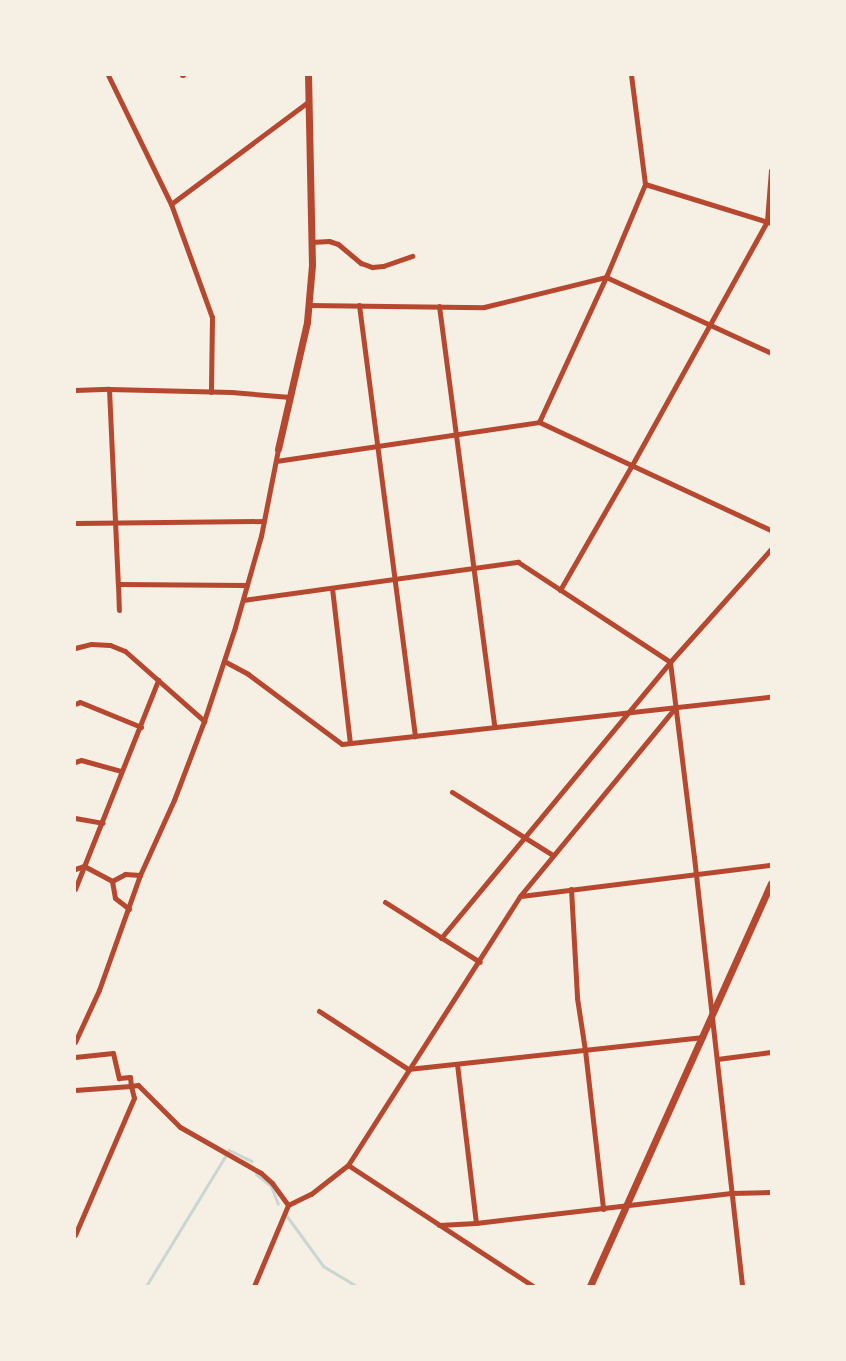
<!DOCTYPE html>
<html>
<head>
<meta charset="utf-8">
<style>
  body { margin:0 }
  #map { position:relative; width:846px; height:1361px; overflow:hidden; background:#f6efe4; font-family:"Work Sans",sans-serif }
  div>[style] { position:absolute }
  .stream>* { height:3px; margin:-1.5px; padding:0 1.5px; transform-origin:1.5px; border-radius:1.5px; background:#c9d6d2 }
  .minor>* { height:5px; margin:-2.5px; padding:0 2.5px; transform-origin:2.5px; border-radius:2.5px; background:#b5482f }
  .tertiary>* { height:7px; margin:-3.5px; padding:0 3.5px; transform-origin:3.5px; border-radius:3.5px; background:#b5482f }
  span { translate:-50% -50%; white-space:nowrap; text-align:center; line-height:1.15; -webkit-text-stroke:4px #f6efe4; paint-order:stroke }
  .frame { position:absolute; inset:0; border:76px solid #f6efe4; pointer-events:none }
</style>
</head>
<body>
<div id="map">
  <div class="stream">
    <i style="left:256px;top:1174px;width:19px;rotate:39deg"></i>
    <i style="left:271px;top:1186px;width:19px;rotate:69deg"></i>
    <i style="left:286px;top:1215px;width:63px;rotate:54deg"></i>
    <i style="left:323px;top:1266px;width:39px;rotate:31deg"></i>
    <i style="left:146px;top:1286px;width:159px;rotate:-58.6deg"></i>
    <i style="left:229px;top:1150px;width:25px;rotate:26deg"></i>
  </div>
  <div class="minor">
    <i style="left:108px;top:75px;width:144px;rotate:64deg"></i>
    <i style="left:171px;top:204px;width:120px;rotate:70.1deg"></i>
    <i style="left:212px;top:317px;width:75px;rotate:90.8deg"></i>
    <i style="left:182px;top:75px;width:1px"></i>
    <i style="left:645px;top:184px;width:132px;rotate:17.2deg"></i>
    <i style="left:171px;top:204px;width:172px;rotate:-36.7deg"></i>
    <i style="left:311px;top:242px;width:18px;rotate:-3deg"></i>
    <i style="left:329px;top:241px;width:9px;rotate:18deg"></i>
    <i style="left:338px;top:244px;width:30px;rotate:40deg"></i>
    <i style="left:361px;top:263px;width:12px;rotate:20deg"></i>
    <i style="left:372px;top:267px;width:11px;rotate:-5deg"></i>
    <i style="left:383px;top:266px;width:31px;rotate:-19deg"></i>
    <i style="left:308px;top:305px;width:176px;rotate:0.7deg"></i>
    <i style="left:484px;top:307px;width:126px;rotate:-13.8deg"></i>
    <i style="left:606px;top:277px;width:182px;rotate:24.7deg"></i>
    <i style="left:359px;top:305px;width:435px;rotate:82.6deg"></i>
    <i style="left:439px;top:306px;width:424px;rotate:82.5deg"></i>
    <i style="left:109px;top:389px;width:195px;rotate:87.4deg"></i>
    <i style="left:118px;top:584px;width:129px;rotate:0.4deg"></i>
    <i style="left:75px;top:390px;width:34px;rotate:-2deg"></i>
    <i style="left:109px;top:389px;width:122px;rotate:1.4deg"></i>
    <i style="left:231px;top:392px;width:59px;rotate:4.8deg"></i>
    <i style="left:539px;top:422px;width:256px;rotate:25deg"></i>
    <i style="left:276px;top:461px;width:266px;rotate:-8.4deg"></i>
    <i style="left:539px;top:422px;width:160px;rotate:-65.2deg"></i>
    <i style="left:606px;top:277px;width:101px;rotate:-67.2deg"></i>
    <i style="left:645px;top:184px;width:110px;rotate:-97.3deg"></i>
    <i style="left:75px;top:523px;width:189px;rotate:-0.6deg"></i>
    <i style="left:118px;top:584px;width:26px;rotate:88deg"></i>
    <i style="left:332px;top:588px;width:156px;rotate:83.4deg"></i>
    <i style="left:560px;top:590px;width:144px;rotate:-60.1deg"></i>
    <i style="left:632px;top:465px;width:279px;rotate:-61deg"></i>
    <i style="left:767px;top:221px;width:51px;rotate:-85.5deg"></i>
    <i style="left:243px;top:600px;width:278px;rotate:-7.9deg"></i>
    <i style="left:518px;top:562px;width:182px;rotate:33.3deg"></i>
    <i style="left:670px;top:662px;width:196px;rotate:83deg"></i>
    <i style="left:694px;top:857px;width:432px;rotate:83.6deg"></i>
    <i style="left:75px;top:648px;width:16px;rotate:-14deg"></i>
    <i style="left:91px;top:644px;width:19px;rotate:3deg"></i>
    <i style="left:110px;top:645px;width:16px;rotate:22deg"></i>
    <i style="left:125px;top:651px;width:106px;rotate:41.5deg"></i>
    <i style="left:224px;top:661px;width:27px;rotate:28deg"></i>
    <i style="left:248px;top:674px;width:117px;rotate:36.7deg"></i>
    <i style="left:342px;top:744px;width:432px;rotate:-6.3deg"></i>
    <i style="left:75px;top:704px;width:5px;rotate:-22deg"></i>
    <i style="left:80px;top:702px;width:66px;rotate:22.3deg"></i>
    <i style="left:75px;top:762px;width:6px;rotate:-18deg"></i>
    <i style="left:81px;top:760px;width:41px;rotate:15.4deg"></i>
    <i style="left:452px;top:792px;width:119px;rotate:32deg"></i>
    <i style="left:75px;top:818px;width:28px;rotate:10deg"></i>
    <i style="left:75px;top:869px;width:9px;rotate:-18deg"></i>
    <i style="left:84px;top:866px;width:32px;rotate:28deg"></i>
    <i style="left:112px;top:881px;width:15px;rotate:-28deg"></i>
    <i style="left:125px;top:874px;width:15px;rotate:4deg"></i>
    <i style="left:112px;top:881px;width:17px;rotate:80deg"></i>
    <i style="left:115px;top:898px;width:18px;rotate:38deg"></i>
    <i style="left:75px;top:889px;width:225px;rotate:-68.3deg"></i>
    <i style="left:571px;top:889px;width:109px;rotate:86.8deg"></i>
    <i style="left:577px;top:998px;width:53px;rotate:81.3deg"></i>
    <i style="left:585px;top:1050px;width:160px;rotate:83.5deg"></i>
    <i style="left:521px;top:896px;width:252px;rotate:-7.1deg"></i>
    <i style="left:385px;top:902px;width:112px;rotate:32.3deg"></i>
    <i style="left:441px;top:938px;width:359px;rotate:-50.3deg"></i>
    <i style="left:670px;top:662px;width:152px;rotate:-48.2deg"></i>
    <i style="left:319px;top:1011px;width:106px;rotate:33.1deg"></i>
    <i style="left:408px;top:1069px;width:297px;rotate:-6.2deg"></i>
    <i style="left:75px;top:1042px;width:57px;rotate:-65.2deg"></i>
    <i style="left:99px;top:990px;width:122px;rotate:-70.4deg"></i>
    <i style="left:140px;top:875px;width:82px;rotate:-65.6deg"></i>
    <i style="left:174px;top:800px;width:85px;rotate:-69.2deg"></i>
    <i style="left:204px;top:721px;width:99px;rotate:-71.7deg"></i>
    <i style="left:235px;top:627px;width:95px;rotate:-74.1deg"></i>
    <i style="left:261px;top:536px;width:89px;rotate:-78.9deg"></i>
    <i style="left:75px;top:1057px;width:38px;rotate:-6deg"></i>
    <i style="left:113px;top:1053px;width:26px;rotate:77deg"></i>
    <i style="left:119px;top:1078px;width:11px;rotate:-5deg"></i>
    <i style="left:130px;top:1077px;width:9px;rotate:84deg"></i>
    <i style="left:131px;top:1086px;width:7px;rotate:-8deg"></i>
    <i style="left:138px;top:1085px;width:59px;rotate:45deg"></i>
    <i style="left:180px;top:1127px;width:93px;rotate:29.6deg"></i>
    <i style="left:261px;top:1173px;width:15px;rotate:42deg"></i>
    <i style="left:272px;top:1183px;width:27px;rotate:54deg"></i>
    <i style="left:717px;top:1059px;width:54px;rotate:-7.4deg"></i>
    <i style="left:457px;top:1064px;width:160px;rotate:83.2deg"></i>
    <i style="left:75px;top:1090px;width:56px;rotate:-4.1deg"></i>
    <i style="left:131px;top:1086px;width:12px;rotate:76deg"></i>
    <i style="left:134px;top:1098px;width:149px;rotate:113.3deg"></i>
    <i style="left:348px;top:1165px;width:221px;rotate:33.2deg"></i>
    <i style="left:439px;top:1225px;width:37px;rotate:-3deg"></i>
    <i style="left:476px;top:1223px;width:257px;rotate:-6.7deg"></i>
    <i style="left:731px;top:1193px;width:40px;rotate:-1.4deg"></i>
    <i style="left:254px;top:1286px;width:88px;rotate:-67.2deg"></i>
    <i style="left:288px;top:1205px;width:25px;rotate:-26deg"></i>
    <i style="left:311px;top:1194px;width:47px;rotate:-38.1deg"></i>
    <i style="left:348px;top:1165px;width:319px;rotate:-57.4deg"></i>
    <i style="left:520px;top:896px;width:245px;rotate:-50.5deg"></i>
  </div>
  <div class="tertiary">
    <i style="left:278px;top:449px;width:130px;rotate:-77.1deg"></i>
    <i style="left:307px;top:322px;width:57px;rotate:-85deg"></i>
    <i style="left:312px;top:265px;width:190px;rotate:-91.2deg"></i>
    <i style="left:590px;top:1286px;width:441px;rotate:-65.8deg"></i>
  </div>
  <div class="frame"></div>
</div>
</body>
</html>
